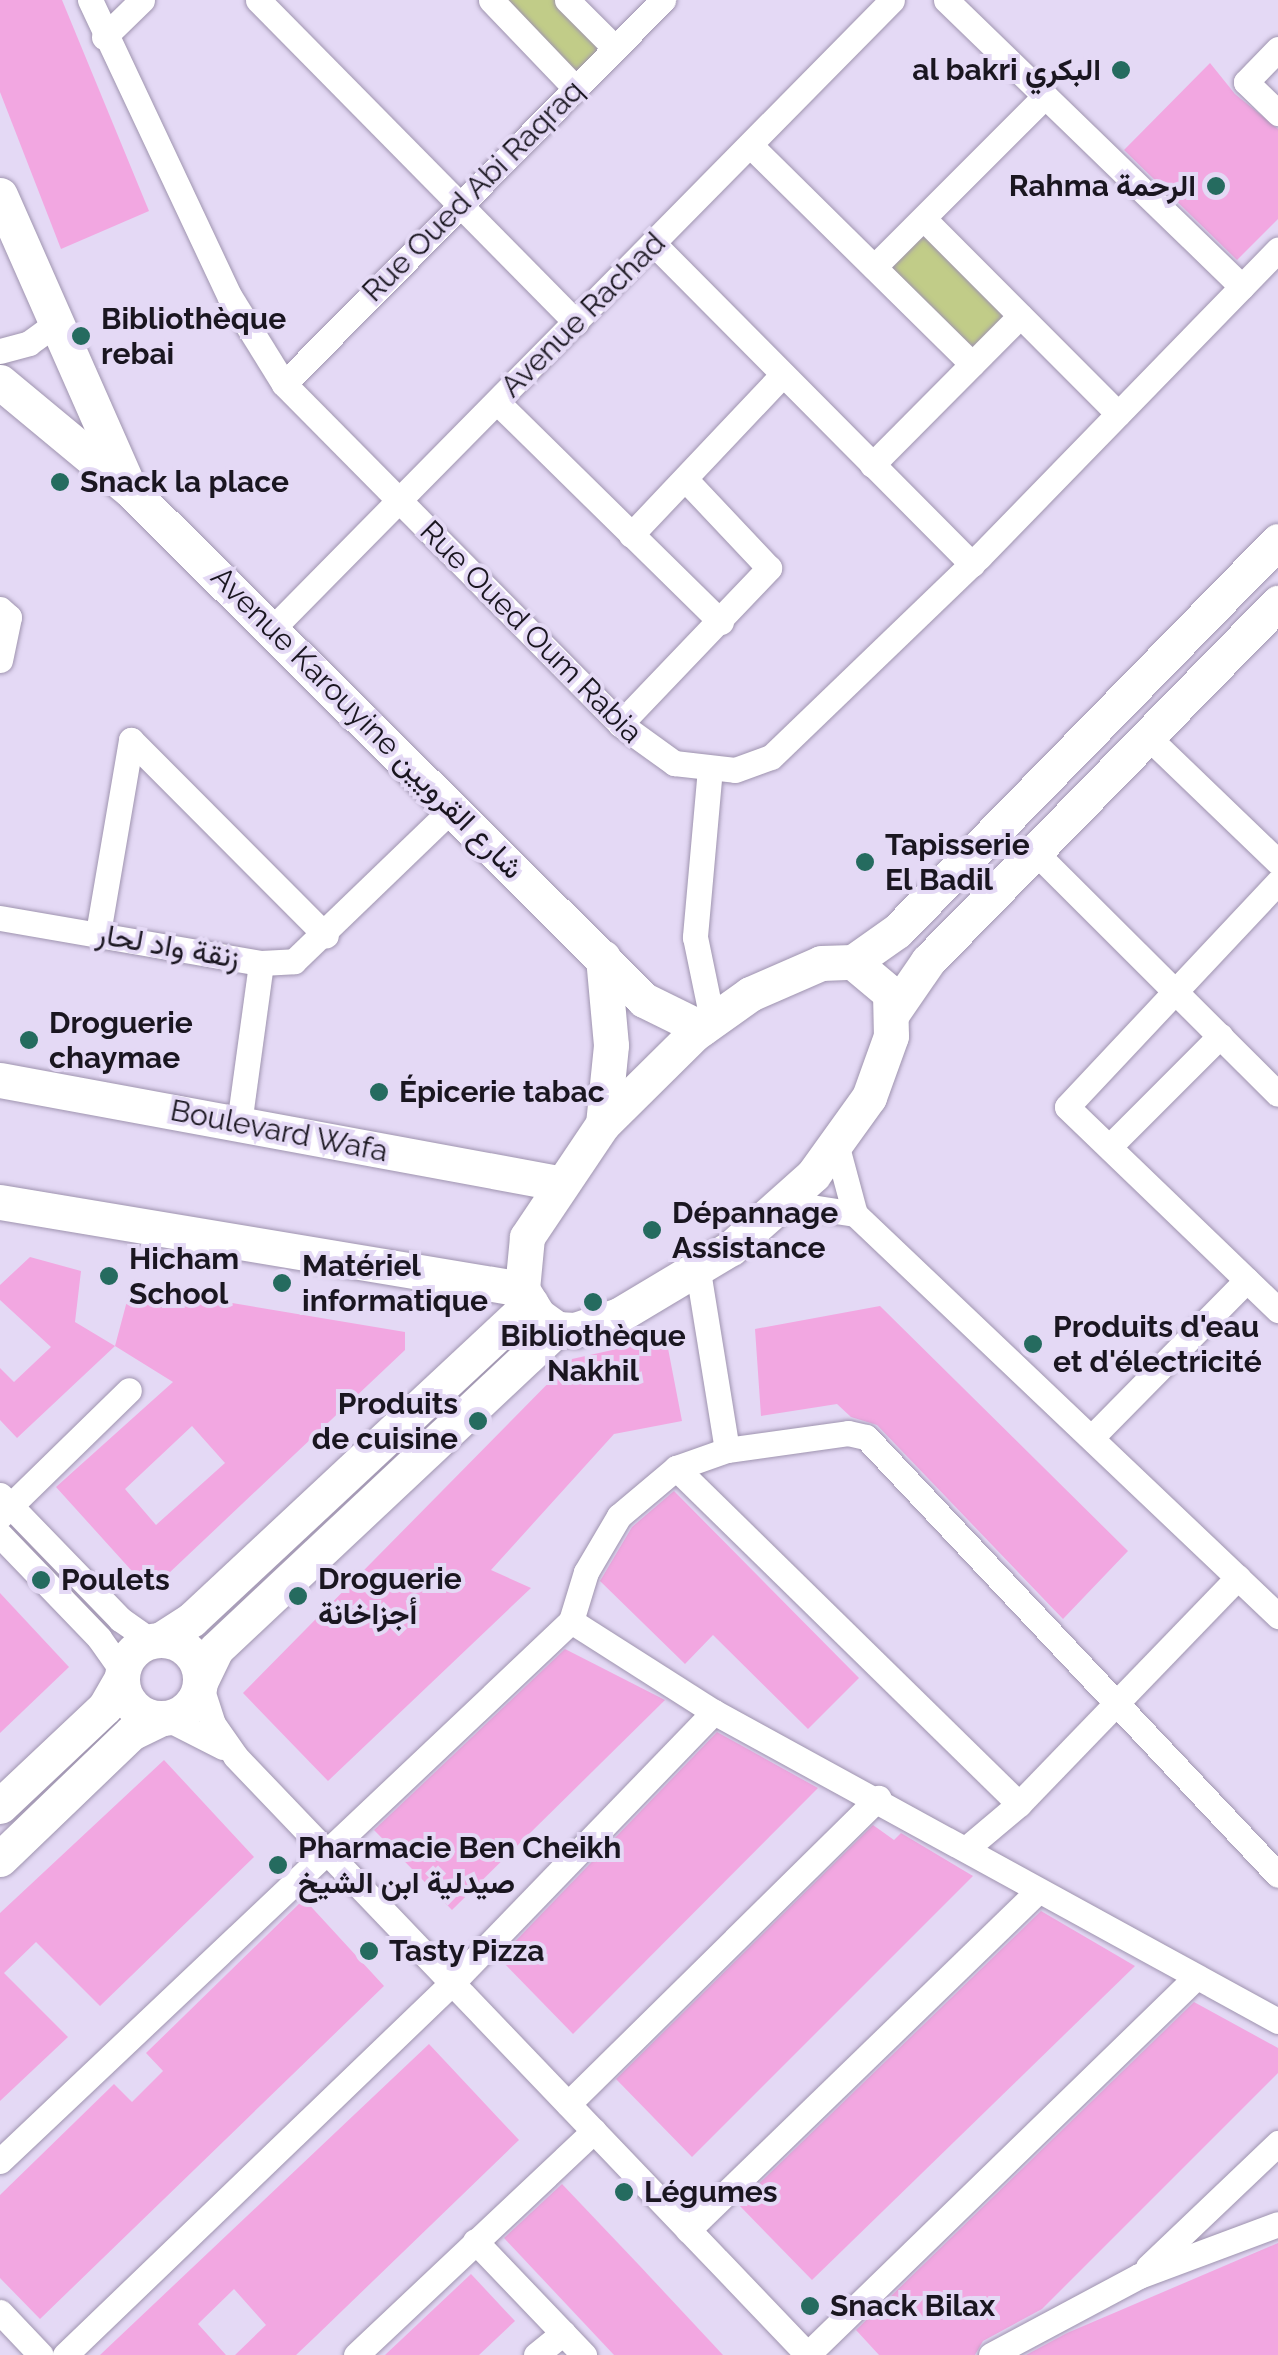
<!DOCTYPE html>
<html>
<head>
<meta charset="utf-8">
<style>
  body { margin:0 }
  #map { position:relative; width:1278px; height:2355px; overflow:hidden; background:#e4d9f5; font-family:Raleway,Vazirmatn,sans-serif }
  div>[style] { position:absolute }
  .green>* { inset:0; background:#c1cc88 }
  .building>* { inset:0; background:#f2a7e1 }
  .roads { filter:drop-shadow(0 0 2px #9f94af) drop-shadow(0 0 2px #9f94af) }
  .street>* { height:25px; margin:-12.5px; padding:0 12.5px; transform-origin:12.5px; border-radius:12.5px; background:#fff }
  .secondary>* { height:35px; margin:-17.5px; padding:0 17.5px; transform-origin:17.5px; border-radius:17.5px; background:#fff }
  .secondary>.ring { margin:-17.5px; padding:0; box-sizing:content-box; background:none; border:35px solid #fff; border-radius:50% }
  .dots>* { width:28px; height:28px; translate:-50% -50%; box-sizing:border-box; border:5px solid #e4d9f5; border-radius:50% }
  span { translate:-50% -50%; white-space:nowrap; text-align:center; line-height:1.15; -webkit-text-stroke:8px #e4d9f5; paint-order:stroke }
  .poi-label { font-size:30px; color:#1a1620; font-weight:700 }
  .right { translate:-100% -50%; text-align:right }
  .left { translate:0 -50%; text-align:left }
  .street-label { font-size:30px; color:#1a1620 }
</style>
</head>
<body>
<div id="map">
  <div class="green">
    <i style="clip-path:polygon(492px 0,562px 0,615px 48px,575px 88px)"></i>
    <i style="clip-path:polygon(924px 219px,1020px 316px,972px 364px,874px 267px)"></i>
  </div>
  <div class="building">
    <i style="clip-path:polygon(0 0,62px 0,149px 211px,61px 249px,0 92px)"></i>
    <i style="clip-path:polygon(1210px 63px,1235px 94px,1278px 129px,1278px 219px,1237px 260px,1124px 150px)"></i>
    <i style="clip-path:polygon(30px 1257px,81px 1271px,75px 1322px,115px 1346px,17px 1438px,0 1420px,0 1368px,14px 1382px,51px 1347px,0 1300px,0 1285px)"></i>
    <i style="clip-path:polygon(evenodd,131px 1286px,405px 1332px,405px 1350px,150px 1591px,56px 1487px,173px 1382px,115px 1346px,131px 1286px,192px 1426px,225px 1463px,156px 1525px,125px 1489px,192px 1426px)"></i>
    <i style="clip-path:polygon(880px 1306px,1128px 1551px,1063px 1619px,877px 1425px,851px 1417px,837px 1404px,761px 1416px,755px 1329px)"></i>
    <i style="clip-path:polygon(666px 1338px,682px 1421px,614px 1434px,491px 1570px,531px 1588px,328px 1781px,243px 1693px,572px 1359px)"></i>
    <i style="clip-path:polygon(674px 1491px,859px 1678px,808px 1729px,713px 1635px,685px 1664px,600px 1581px,632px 1527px)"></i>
    <i style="clip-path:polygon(0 1593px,69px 1667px,0 1733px)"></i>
    <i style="clip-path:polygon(565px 1649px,665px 1700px,452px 1910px,374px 1830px)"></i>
    <i style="clip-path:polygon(717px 1732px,818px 1788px,573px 2034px,499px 1958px)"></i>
    <i style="clip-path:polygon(164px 1760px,254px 1857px,100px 2006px,36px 1942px,4px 1973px,68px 2037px,0 2101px,0 1913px)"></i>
    <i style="clip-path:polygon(873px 1825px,894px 1840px,901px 1833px,973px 1876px,692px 2157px,616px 2079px)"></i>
    <i style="clip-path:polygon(304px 1899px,384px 1986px,40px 2319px,0 2278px,0 2195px,114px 2084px,132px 2102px,163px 2071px,146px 2053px)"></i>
    <i style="clip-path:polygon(1041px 1911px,1135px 1966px,812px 2280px,738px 2204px)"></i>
    <i style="clip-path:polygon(1194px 2002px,1278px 2048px,1278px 2073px,1042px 2309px,983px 2341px,975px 2355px,879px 2355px,856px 2330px)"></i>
    <i style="clip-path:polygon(429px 2044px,519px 2140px,315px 2337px,296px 2355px,235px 2355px,266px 2325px,234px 2289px,198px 2324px,226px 2355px,100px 2355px)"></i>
    <i style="clip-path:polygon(562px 2184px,638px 2264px,723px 2355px,614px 2355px,504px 2238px)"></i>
    <i style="clip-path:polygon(1278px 2243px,1278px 2355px,1026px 2355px,1067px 2333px)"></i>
    <i style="clip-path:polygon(471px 2274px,515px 2321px,479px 2355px,385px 2355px)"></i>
  </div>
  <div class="roads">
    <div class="street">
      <i style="left:90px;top:0;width:328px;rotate:64.8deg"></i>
      <i style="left:230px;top:297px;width:102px;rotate:58.2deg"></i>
      <i style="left:284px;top:384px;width:478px;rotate:45.3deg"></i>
      <i style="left:620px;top:724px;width:67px;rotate:35.8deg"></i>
      <i style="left:674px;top:763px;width:61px;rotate:6.5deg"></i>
      <i style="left:735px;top:770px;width:38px;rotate:-20deg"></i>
      <i style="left:771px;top:757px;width:289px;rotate:-43.9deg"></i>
      <i style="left:979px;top:557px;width:429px;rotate:-45.8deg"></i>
      <i style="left:258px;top:0;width:453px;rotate:45.4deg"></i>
      <i style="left:491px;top:0;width:122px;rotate:46.3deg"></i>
      <i style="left:567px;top:0;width:68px;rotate:45deg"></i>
      <i style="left:946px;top:0;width:412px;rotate:44.1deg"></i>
      <i style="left:104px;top:37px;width:53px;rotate:-44.2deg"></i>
      <i style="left:1278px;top:49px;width:46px;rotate:134.1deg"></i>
      <i style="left:1246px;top:82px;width:45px;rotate:44.1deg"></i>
      <i style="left:750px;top:145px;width:312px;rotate:44.6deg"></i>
      <i style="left:924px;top:219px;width:275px;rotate:45.1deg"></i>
      <i style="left:653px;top:243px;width:453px;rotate:45.2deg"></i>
      <i style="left:874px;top:267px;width:242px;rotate:-45deg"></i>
      <i style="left:0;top:351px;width:30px;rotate:-15deg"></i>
      <i style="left:29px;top:343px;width:34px;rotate:-36deg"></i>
      <i style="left:284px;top:384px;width:540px;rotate:-45.38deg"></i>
      <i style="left:497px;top:402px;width:314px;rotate:44.5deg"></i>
      <i style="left:872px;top:465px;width:210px;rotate:-45.2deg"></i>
      <i style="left:631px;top:535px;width:221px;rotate:-46.6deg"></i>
      <i style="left:0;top:609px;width:12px;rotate:42deg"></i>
      <i style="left:9px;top:617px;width:44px;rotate:101.8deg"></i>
      <i style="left:272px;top:629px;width:883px;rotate:-45.41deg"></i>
      <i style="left:620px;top:724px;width:216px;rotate:-46.3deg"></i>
      <i style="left:769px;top:568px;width:122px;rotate:-133.3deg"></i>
      <i style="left:1148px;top:737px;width:180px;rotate:43.9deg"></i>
      <i style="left:710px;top:768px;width:170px;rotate:95.1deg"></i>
      <i style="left:695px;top:937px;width:84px;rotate:78.3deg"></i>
      <i style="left:1034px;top:851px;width:344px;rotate:44.9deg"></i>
      <i style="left:1278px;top:882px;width:308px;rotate:133.2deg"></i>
      <i style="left:1067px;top:1107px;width:293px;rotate:43.9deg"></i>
      <i style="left:0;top:918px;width:265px;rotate:9.8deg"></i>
      <i style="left:261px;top:963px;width:33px;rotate:-3deg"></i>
      <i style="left:294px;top:961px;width:221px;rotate:-43.9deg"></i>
      <i style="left:98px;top:933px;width:196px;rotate:-80.3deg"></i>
      <i style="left:131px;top:740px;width:276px;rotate:45.1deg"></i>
      <i style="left:239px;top:1124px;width:162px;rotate:-82.2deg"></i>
      <i style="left:1110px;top:1146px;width:156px;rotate:-45deg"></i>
      <i style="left:837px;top:1147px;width:69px;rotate:75deg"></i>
      <i style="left:855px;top:1214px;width:584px;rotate:43.54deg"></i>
      <i style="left:785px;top:1203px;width:71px;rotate:8.9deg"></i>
      <i style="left:698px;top:1271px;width:181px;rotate:80.8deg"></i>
      <i style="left:1093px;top:1436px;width:219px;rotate:-45.4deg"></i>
      <i style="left:676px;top:1468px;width:480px;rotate:44.4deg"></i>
      <i style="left:0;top:1495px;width:173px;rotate:45.9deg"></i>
      <i style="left:120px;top:1619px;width:39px;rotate:35deg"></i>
      <i style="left:0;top:1516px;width:180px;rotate:-44.3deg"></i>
      <i style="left:0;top:1535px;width:143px;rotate:46.1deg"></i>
      <i style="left:99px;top:1638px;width:42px;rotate:54.8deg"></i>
      <i style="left:571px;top:1621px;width:169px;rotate:32.5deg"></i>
      <i style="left:714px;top:1712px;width:643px;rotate:28.72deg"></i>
      <i style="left:201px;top:1687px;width:39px;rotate:72deg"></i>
      <i style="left:213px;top:1724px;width:39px;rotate:55deg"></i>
      <i style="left:235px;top:1756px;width:829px;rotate:46.27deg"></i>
      <i style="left:166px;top:1718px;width:64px;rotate:27deg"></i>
      <i style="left:968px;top:1847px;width:67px;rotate:-40.1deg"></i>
      <i style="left:1019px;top:1804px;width:315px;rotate:-46deg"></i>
      <i style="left:568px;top:2104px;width:436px;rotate:-44.6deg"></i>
      <i style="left:0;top:2161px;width:786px;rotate:-43.4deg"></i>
      <i style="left:571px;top:1621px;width:51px;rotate:-73deg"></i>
      <i style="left:586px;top:1572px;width:65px;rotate:-59.5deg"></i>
      <i style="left:619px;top:1516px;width:75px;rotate:-40.1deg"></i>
      <i style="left:676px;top:1468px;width:54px;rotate:-19.4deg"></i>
      <i style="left:727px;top:1450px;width:122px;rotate:-8deg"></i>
      <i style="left:848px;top:1433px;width:18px;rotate:13deg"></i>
      <i style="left:866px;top:1437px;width:601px;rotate:46.75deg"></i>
      <i style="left:688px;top:2230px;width:484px;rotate:-44.1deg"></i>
      <i style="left:475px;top:2241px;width:158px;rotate:46.3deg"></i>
      <i style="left:1148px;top:2267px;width:180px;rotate:-43.6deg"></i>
      <i style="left:0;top:2312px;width:59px;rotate:46.4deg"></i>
      <i style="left:808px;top:2354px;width:540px;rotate:-44.17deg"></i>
      <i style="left:65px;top:2355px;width:537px;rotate:-43.87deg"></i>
      <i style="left:452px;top:1983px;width:377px;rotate:-46deg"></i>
      <i style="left:356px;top:2355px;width:327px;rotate:-43.3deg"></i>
      <i style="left:536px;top:2355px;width:35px;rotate:-39deg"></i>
      <i style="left:991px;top:2355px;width:168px;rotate:-28.1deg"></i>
      <i style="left:1139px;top:2276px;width:148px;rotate:-20.5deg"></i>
    </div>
    <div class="secondary">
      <i style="left:0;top:195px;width:315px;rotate:66.2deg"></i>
      <i style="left:0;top:382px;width:168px;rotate:39.7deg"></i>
      <i style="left:129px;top:489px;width:725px;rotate:44.78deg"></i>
      <i style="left:644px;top:1000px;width:64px;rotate:26.2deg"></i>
      <i style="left:853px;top:962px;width:48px;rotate:40deg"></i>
      <i style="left:890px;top:993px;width:43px;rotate:88.7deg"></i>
      <i style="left:891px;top:1036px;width:65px;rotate:109.8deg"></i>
      <i style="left:869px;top:1097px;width:96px;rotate:125.7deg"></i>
      <i style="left:813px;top:1175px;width:110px;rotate:138.3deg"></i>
      <i style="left:731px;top:1248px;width:131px;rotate:149.1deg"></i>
      <i style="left:619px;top:1315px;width:46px;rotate:161.2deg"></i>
      <i style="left:575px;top:1330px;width:18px;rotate:-177deg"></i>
      <i style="left:557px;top:1329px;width:24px;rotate:-144deg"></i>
      <i style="left:538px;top:1315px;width:31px;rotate:-122deg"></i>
      <i style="left:522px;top:1289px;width:52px;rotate:-84.5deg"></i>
      <i style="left:527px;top:1237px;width:136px;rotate:-56.1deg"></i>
      <i style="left:603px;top:1124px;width:128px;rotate:-44.7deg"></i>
      <i style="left:694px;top:1034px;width:69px;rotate:-35.5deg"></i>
      <i style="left:750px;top:994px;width:77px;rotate:-23.6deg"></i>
      <i style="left:821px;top:963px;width:32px;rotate:-2deg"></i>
      <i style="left:853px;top:962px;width:54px;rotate:-35.2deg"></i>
      <i style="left:897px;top:931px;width:545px;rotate:-45.67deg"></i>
      <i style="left:893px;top:1012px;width:62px;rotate:-55.5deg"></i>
      <i style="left:928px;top:961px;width:501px;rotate:-45.65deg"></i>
      <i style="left:0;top:1080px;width:567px;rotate:10.46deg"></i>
      <i style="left:603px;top:1124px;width:79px;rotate:-84.2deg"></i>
      <i style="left:611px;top:1045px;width:88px;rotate:-95.2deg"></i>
      <i style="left:0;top:1202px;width:529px;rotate:9.46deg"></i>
      <i class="ring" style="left:122px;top:1640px;width:43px;height:43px"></i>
      <i style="left:160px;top:1640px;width:38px;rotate:-33deg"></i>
      <i style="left:192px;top:1619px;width:463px;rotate:-43deg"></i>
      <i style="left:201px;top:1680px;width:34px;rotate:-64deg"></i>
      <i style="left:216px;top:1649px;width:468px;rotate:-43.2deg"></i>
      <i style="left:0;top:1806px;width:144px;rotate:-43.3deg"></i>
      <i style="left:105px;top:1707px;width:34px;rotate:-60deg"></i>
      <i style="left:0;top:1859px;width:182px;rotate:-43.9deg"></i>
      <i style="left:131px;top:1733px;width:32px;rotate:-26deg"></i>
    </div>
  </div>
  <div class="dots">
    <i style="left:1121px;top:70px;background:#256b5f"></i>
    <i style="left:1216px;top:186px;background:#256b5f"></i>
    <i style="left:81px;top:336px;background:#256b5f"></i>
    <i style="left:60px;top:482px;background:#256b5f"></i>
    <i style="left:865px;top:862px;background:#256b5f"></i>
    <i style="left:29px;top:1040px;background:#256b5f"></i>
    <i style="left:379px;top:1092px;background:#256b5f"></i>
    <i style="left:652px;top:1230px;background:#256b5f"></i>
    <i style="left:109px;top:1276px;background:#256b5f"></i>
    <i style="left:282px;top:1283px;background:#256b5f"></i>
    <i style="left:593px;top:1302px;background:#256b5f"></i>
    <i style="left:1033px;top:1344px;background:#256b5f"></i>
    <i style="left:478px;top:1421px;background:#256b5f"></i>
    <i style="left:41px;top:1580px;background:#256b5f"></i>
    <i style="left:298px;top:1596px;background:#256b5f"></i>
    <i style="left:278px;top:1865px;background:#256b5f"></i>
    <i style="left:369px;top:1951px;background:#256b5f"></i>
    <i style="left:624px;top:2192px;background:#256b5f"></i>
    <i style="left:810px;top:2306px;background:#256b5f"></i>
  </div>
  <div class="poi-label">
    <span class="right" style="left:1101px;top:70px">al bakri البكري</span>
    <span class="right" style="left:1196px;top:186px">Rahma الرحمة</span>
    <span class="left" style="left:101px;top:336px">Bibliothèque<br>rebai</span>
    <span class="left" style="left:80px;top:482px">Snack la place</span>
    <span class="left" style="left:885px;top:862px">Tapisserie<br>El Badil</span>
    <span class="left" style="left:49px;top:1040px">Droguerie<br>chaymae</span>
    <span class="left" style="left:399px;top:1092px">Épicerie tabac</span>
    <span class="left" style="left:672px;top:1230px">Dépannage<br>Assistance</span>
    <span class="left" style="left:129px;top:1276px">Hicham<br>School</span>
    <span class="left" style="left:302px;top:1283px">Matériel<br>informatique</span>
    <span class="left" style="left:1053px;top:1344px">Produits d'eau<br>et d'électricité</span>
    <span style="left:593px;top:1353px">Bibliothèque<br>Nakhil</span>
    <span class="right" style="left:458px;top:1421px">Produits<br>de cuisine</span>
    <span class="left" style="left:318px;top:1596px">Droguerie<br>أجزاخانة</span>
    <span class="left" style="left:61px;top:1580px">Poulets</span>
    <span class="left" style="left:298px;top:1865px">Pharmacie Ben Cheikh<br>صيدلية ابن الشيخ</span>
    <span class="left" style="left:389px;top:1951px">Tasty Pizza</span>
    <span class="left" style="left:644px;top:2192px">Légumes</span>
    <span class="left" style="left:830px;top:2306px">Snack Bilax</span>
  </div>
  <div class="street-label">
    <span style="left:473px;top:191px;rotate:-45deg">Rue Oued Abi Raqraq</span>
    <span style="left:583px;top:315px;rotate:-45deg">Avenue Rachad</span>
    <span style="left:531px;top:632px;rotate:45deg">Rue Oued Oum Rabia</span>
    <span style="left:367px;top:723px;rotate:45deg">Avenue Karouyine شارع القرويين</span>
    <span style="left:168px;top:946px;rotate:10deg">زنقة واد لحار</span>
    <span style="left:279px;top:1131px;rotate:11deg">Boulevard Wafa</span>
  </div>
</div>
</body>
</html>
